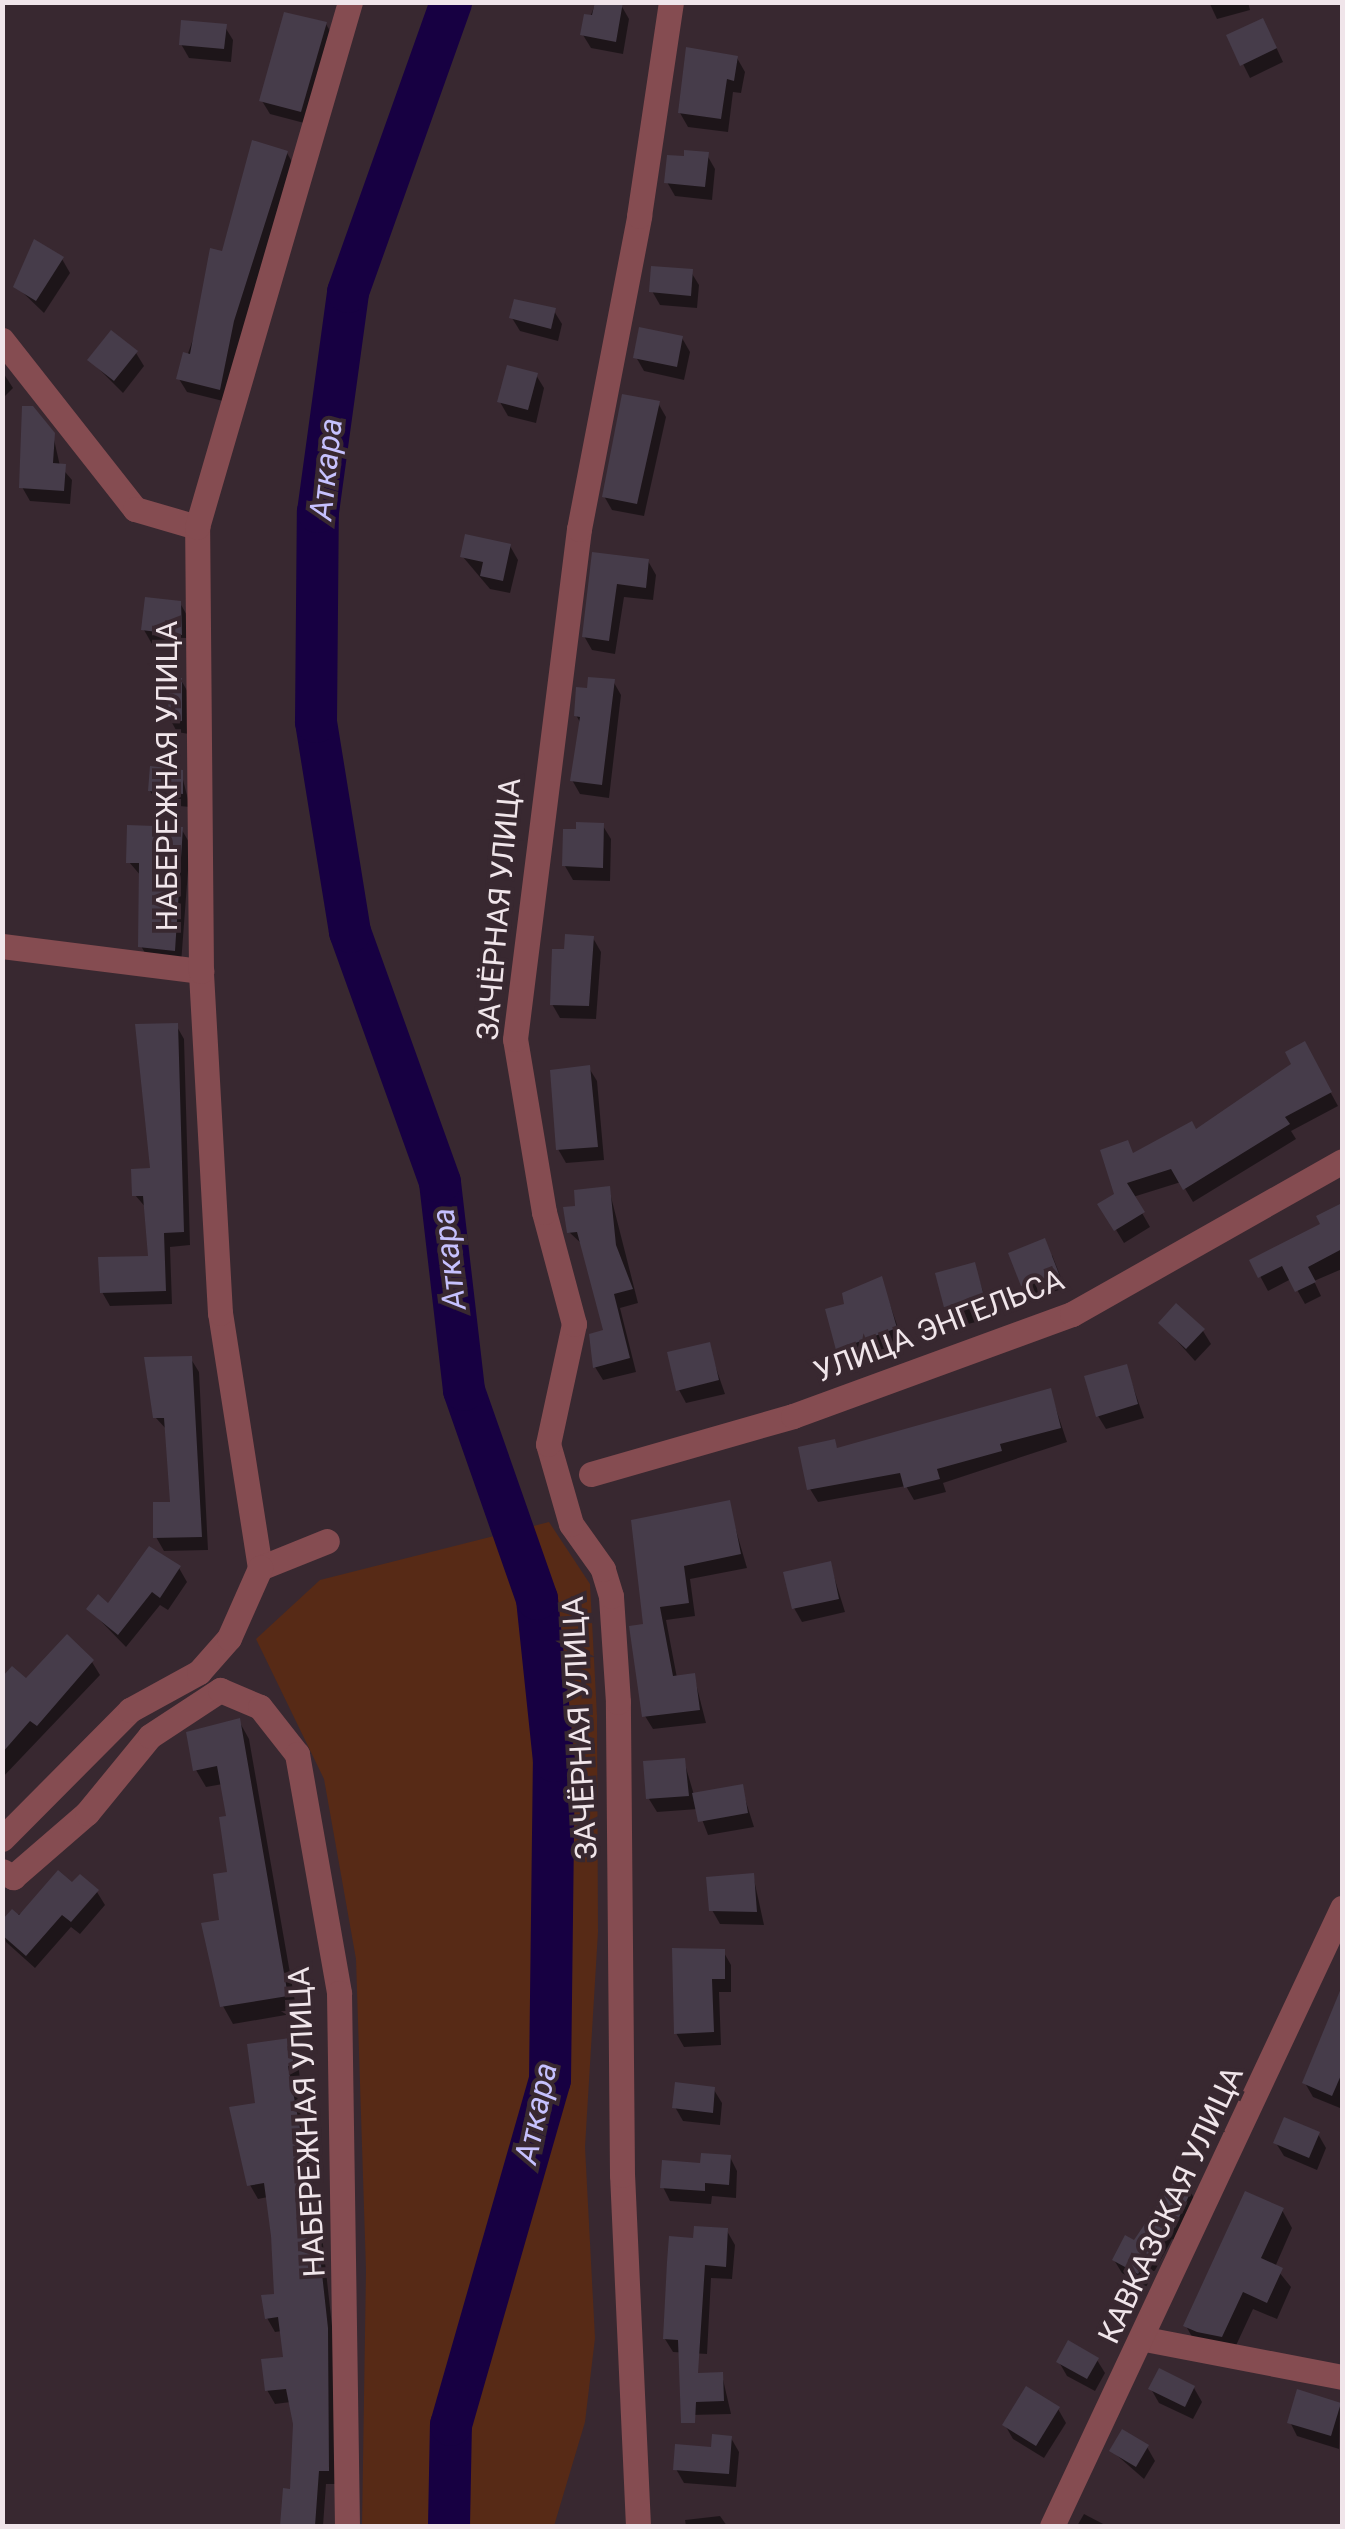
<!DOCTYPE html>
<html>
<head>
<meta charset="utf-8">
<style>
  body { margin:0 }
  #map { position:relative; width:1345px; height:2529px; overflow:hidden; background:#382830; font-family:Roboto,sans-serif }
  div>[style] { position:absolute }
  .green>* { inset:0; background:#572a16 }
  .shadow>* { inset:0; background:#0007 }
  .river>* { height:42px; margin:-21px; padding:0 21px; transform-origin:21px; border-radius:21px; background:#170042 }
  .building>* { inset:0; background:#463c4a }
  .street>* { height:25px; margin:-12.5px; padding:0 12.5px; transform-origin:12.5px; border-radius:12.5px; background:#854c51 }
  span { translate:-50% -50%; white-space:nowrap; text-align:center; line-height:1.15; -webkit-text-stroke:8px #382830; paint-order:stroke }
  .street-label { font-size:30px; color:#f0e5ea }
  .water-label { font-size:32px; color:#c6c1fe; font-style:italic }
  .frame { position:absolute; inset:0; border:5px solid #f0e5ea; pointer-events:none }
</style>
</head>
<body>
<div id="map">
  <div class="green">
    <i style="clip-path:polygon(549px 1522px,590px 1584px,597px 1716px,598px 1932px,585px 2147px,595px 2338px,585px 2422px,554px 2526px,362px 2526px,366px 2270px,356px 1959px,324px 1779px,256px 1639px,320px 1580px)"></i>
  </div>
  <div class="shadow">
    <i style="clip-path:polygon(596px 2px,621px 5px,629px 19px,623px 54px,591px 48px,583px 35px)"></i>
    <i style="clip-path:polygon(1209px 2px,1248px 2px,1250px 10px,1217px 19px)"></i>
    <i style="clip-path:polygon(326px 24px,334px 38px,308px 124px,270px 114px,262px 101px)"></i>
    <i style="clip-path:polygon(225px 27px,233px 40px,231px 62px,189px 58px,181px 44px)"></i>
    <i style="clip-path:polygon(1270px 34px,1283px 62px,1250px 78px,1243px 64px)"></i>
    <i style="clip-path:polygon(737px 58px,745px 72px,741px 93px,733px 92px,728px 132px,688px 127px,680px 113px)"></i>
    <i style="clip-path:polygon(287px 153px,295px 167px,227px 402px,187px 392px,179px 379px,223px 254px)"></i>
    <i style="clip-path:polygon(707px 155px,715px 169px,712px 200px,675px 196px,667px 182px)"></i>
    <i style="clip-path:polygon(62px 259px,70px 273px,44px 313px,16px 286px)"></i>
    <i style="clip-path:polygon(691px 272px,699px 285px,697px 308px,660px 305px,652px 291px)"></i>
    <i style="clip-path:polygon(554px 311px,562px 324px,558px 341px,520px 331px,512px 318px)"></i>
    <i style="clip-path:polygon(682px 338px,690px 352px,684px 380px,644px 371px,636px 357px)"></i>
    <i style="clip-path:polygon(136px 353px,144px 366px,123px 393px,90px 360px)"></i>
    <i style="clip-path:polygon(2px 371px,13px 388px,2px 399px)"></i>
    <i style="clip-path:polygon(536px 375px,544px 388px,536px 423px,508px 416px,500px 402px)"></i>
    <i style="clip-path:polygon(658px 403px,666px 417px,644px 516px,612px 510px,604px 496px)"></i>
    <i style="clip-path:polygon(53px 435px,60px 466px,72px 480px,70px 504px,30px 501px,22px 487px)"></i>
    <i style="clip-path:polygon(510px 546px,518px 560px,510px 593px,490px 589px,463px 557px)"></i>
    <i style="clip-path:polygon(595px 555px,648px 561px,656px 575px,653px 600px,624px 597px,615px 654px,592px 650px,584px 636px)"></i>
    <i style="clip-path:polygon(180px 603px,188px 617px,188px 647px,152px 644px,144px 630px)"></i>
    <i style="clip-path:polygon(181px 680px,189px 694px,189px 734px,177px 732px,170px 719px)"></i>
    <i style="clip-path:polygon(613px 681px,621px 695px,609px 798px,580px 794px,572px 780px,581px 724px,576px 715px,589px 690px)"></i>
    <i style="clip-path:polygon(181px 772px,190px 807px,158px 804px,150px 791px)"></i>
    <i style="clip-path:polygon(603px 826px,611px 839px,610px 881px,573px 880px,565px 866px)"></i>
    <i style="clip-path:polygon(182px 830px,190px 844px,181px 964px,149px 960px,141px 946px,141px 876px,129px 862px)"></i>
    <i style="clip-path:polygon(593px 938px,601px 952px,596px 1019px,560px 1018px,552px 1004px,566px 952px)"></i>
    <i style="clip-path:polygon(176px 1025px,184px 1039px,190px 1245px,170px 1247px,172px 1304px,110px 1306px,102px 1292px,151px 1258px,147px 1209px,135px 1195px,153px 1170px)"></i>
    <i style="clip-path:polygon(1304px 1044px,1338px 1106px,1291px 1131px,1296px 1139px,1193px 1202px,1181px 1182px,1133px 1197px,1150px 1227px,1124px 1243px,1101px 1205px,1117px 1195px,1134px 1155px,1195px 1132px,1294px 1064px)"></i>
    <i style="clip-path:polygon(589px 1068px,597px 1081px,604px 1160px,566px 1163px,558px 1149px)"></i>
    <i style="clip-path:polygon(609px 1189px,638px 1303px,620px 1308px,636px 1372px,603px 1380px,595px 1367px,606px 1332px,583px 1245px,569px 1232px,578px 1208px)"></i>
    <i style="clip-path:polygon(1342px 1204px,1342px 1269px,1314px 1281px,1321px 1296px,1305px 1304px,1291px 1279px,1268px 1291px,1252px 1261px,1324px 1225px,1320px 1217px)"></i>
    <i style="clip-path:polygon(1052px 1255px,1065px 1288px,1031px 1299px,1023px 1285px)"></i>
    <i style="clip-path:polygon(974px 1265px,992px 1318px,956px 1327px,948px 1314px)"></i>
    <i style="clip-path:polygon(881px 1279px,903px 1342px,846px 1362px,838px 1349px,848px 1306px)"></i>
    <i style="clip-path:polygon(1161px 1323px,1203px 1331px,1211px 1344px,1195px 1361px)"></i>
    <i style="clip-path:polygon(708px 1345px,725px 1394px,686px 1403px,679px 1390px)"></i>
    <i style="clip-path:polygon(191px 1359px,199px 1372px,208px 1550px,164px 1551px,156px 1537px,173px 1504px,168px 1431px,155px 1417px)"></i>
    <i style="clip-path:polygon(1126px 1367px,1144px 1418px,1106px 1429px,1098px 1416px)"></i>
    <i style="clip-path:polygon(1050px 1391px,1067px 1442px,943px 1483px,946px 1492px,914px 1500px,906px 1486px,818px 1502px,810px 1489px,833px 1442px,839px 1451px)"></i>
    <i style="clip-path:polygon(728px 1503px,747px 1568px,690px 1579px,695px 1616px,666px 1620px,677px 1678px,694px 1676px,706px 1723px,653px 1729px,645px 1716px,646px 1626px,634px 1522px)"></i>
    <i style="clip-path:polygon(830px 1564px,845px 1612px,802px 1622px,794px 1608px)"></i>
    <i style="clip-path:polygon(179px 1568px,187px 1582px,168px 1610px,160px 1605px,126px 1647px,89px 1609px,109px 1607px)"></i>
    <i style="clip-path:polygon(92px 1662px,100px 1675px,2px 1778px,2px 1680px,27px 1681px)"></i>
    <i style="clip-path:polygon(239px 1721px,249px 1739px,297px 2013px,233px 2024px,223px 2006px,229px 1818px,223px 1784px,206px 1787px,196px 1770px)"></i>
    <i style="clip-path:polygon(684px 1761px,694px 1795px,741px 1786px,754px 1827px,708px 1835px,698px 1809px,657px 1812px,649px 1799px)"></i>
    <i style="clip-path:polygon(753px 1875px,764px 1925px,720px 1924px,712px 1910px)"></i>
    <i style="clip-path:polygon(73px 1886px,97px 1892px,105px 1905px,80px 1934px,71px 1927px,35px 1968px,6px 1942px,2px 1923px)"></i>
    <i style="clip-path:polygon(723px 1951px,731px 1965px,731px 1992px,719px 1992px,721px 2045px,684px 2047px,676px 2033px)"></i>
    <i style="clip-path:polygon(1342px 1993px,1342px 2103px,1340px 2108px,1313px 2097px,1305px 2083px)"></i>
    <i style="clip-path:polygon(289px 2041px,297px 2055px,300px 2079px,294px 2080px,320px 2217px,334px 2344px,336px 2484px,326px 2484px,323px 2526px,282px 2526px,285px 2491px,292px 2492px,295px 2424px,291px 2402px,275px 2404px,267px 2390px,286px 2359px,282px 2331px,275px 2332px,267px 2318px,277px 2296px,268px 2197px,258px 2199px,250px 2185px,258px 2105px)"></i>
    <i style="clip-path:polygon(714px 2090px,722px 2103px,720px 2125px,683px 2121px,675px 2107px)"></i>
    <i style="clip-path:polygon(1318px 2134px,1326px 2148px,1317px 2170px,1284px 2156px,1276px 2143px)"></i>
    <i style="clip-path:polygon(730px 2157px,737px 2171px,736px 2198px,712px 2196px,711px 2204px,670px 2201px,663px 2187px)"></i>
    <i style="clip-path:polygon(1190px 2191px,1198px 2205px,1180px 2244px,1172px 2239px,1146px 2287px,1122px 2273px,1114px 2260px)"></i>
    <i style="clip-path:polygon(1282px 2210px,1292px 2228px,1275px 2267px,1291px 2287px,1277px 2319px,1253px 2309px,1232px 2354px,1196px 2344px,1186px 2326px)"></i>
    <i style="clip-path:polygon(727px 2231px,735px 2245px,732px 2279px,711px 2278px,707px 2354px,673px 2352px,665px 2339px,696px 2241px)"></i>
    <i style="clip-path:polygon(1097px 2360px,1105px 2373px,1095px 2391px,1067px 2376px,1059px 2362px)"></i>
    <i style="clip-path:polygon(722px 2375px,731px 2414px,691px 2415px,683px 2402px)"></i>
    <i style="clip-path:polygon(1194px 2388px,1202px 2402px,1193px 2419px,1159px 2403px,1151px 2389px)"></i>
    <i style="clip-path:polygon(1340px 2405px,1339px 2449px,1297px 2436px,1290px 2422px)"></i>
    <i style="clip-path:polygon(1058px 2409px,1066px 2423px,1044px 2458px,1013px 2439px,1005px 2425px)"></i>
    <i style="clip-path:polygon(731px 2438px,739px 2452px,736px 2487px,684px 2483px,676px 2469px)"></i>
    <i style="clip-path:polygon(1147px 2447px,1155px 2461px,1144px 2479px,1112px 2451px)"></i>
    <i style="clip-path:polygon(1084px 2514px,1107px 2526px,1077px 2526px)"></i>
    <i style="clip-path:polygon(720px 2516px,727px 2526px,686px 2526px,685px 2520px)"></i>
  </div>
  <div class="river">
    <i style="left:449px;top:2526px;width:101px;rotate:-88.9deg"></i>
    <i style="left:451px;top:2425px;width:359px;rotate:-74deg"></i>
    <i style="left:550px;top:2080px;width:319px;rotate:-89.3deg"></i>
    <i style="left:554px;top:1761px;width:163px;rotate:-96deg"></i>
    <i style="left:537px;top:1599px;width:221px;rotate:-109.3deg"></i>
    <i style="left:464px;top:1390px;width:209px;rotate:-96.6deg"></i>
    <i style="left:440px;top:1182px;width:266px;rotate:-109.8deg"></i>
    <i style="left:350px;top:932px;width:213px;rotate:-99.2deg"></i>
    <i style="left:316px;top:722px;width:210px;rotate:-89.5deg"></i>
    <i style="left:318px;top:512px;width:222px;rotate:-82.2deg"></i>
    <i style="left:348px;top:292px;width:308px;rotate:-70.4deg"></i>
  </div>
  <div class="building">
    <i style="clip-path:polygon(595px 2px,623px 2px,616px 42px,580px 35px,584px 14px,592px 15px)"></i>
    <i style="clip-path:polygon(284px 12px,327px 22px,301px 112px,259px 101px)"></i>
    <i style="clip-path:polygon(1263px 18px,1277px 48px,1240px 66px,1226px 35px)"></i>
    <i style="clip-path:polygon(181px 20px,227px 24px,224px 49px,179px 45px)"></i>
    <i style="clip-path:polygon(686px 47px,738px 56px,734px 81px,727px 79px,721px 119px,678px 113px)"></i>
    <i style="clip-path:polygon(252px 140px,288px 151px,234px 321px,220px 390px,176px 379px,183px 352px,190px 354px,210px 248px,222px 251px)"></i>
    <i style="clip-path:polygon(684px 150px,709px 152px,705px 187px,664px 183px,667px 155px,684px 156px)"></i>
    <i style="clip-path:polygon(34px 239px,64px 257px,36px 301px,13px 287px)"></i>
    <i style="clip-path:polygon(651px 266px,693px 269px,691px 296px,649px 292px)"></i>
    <i style="clip-path:polygon(514px 299px,556px 308px,551px 329px,509px 318px)"></i>
    <i style="clip-path:polygon(639px 327px,683px 336px,677px 367px,633px 358px)"></i>
    <i style="clip-path:polygon(111px 330px,138px 351px,114px 381px,87px 360px)"></i>
    <i style="clip-path:polygon(507px 365px,538px 373px,528px 410px,497px 402px)"></i>
    <i style="clip-path:polygon(622px 394px,660px 401px,637px 504px,602px 497px)"></i>
    <i style="clip-path:polygon(22px 406px,33px 406px,55px 433px,53px 463px,66px 464px,64px 491px,19px 488px)"></i>
    <i style="clip-path:polygon(465px 534px,511px 544px,503px 581px,480px 576px,483px 562px,460px 557px)"></i>
    <i style="clip-path:polygon(592px 552px,649px 559px,646px 588px,617px 584px,609px 641px,582px 637px)"></i>
    <i style="clip-path:polygon(145px 597px,181px 601px,182px 635px,141px 630px)"></i>
    <i style="clip-path:polygon(171px 677px,182px 678px,182px 721px,167px 719px)"></i>
    <i style="clip-path:polygon(588px 677px,615px 679px,602px 785px,570px 781px,580px 717px,574px 716px,576px 687px,587px 688px)"></i>
    <i style="clip-path:polygon(150px 766px,183px 770px,183px 794px,148px 791px)"></i>
    <i style="clip-path:polygon(576px 822px,604px 823px,603px 868px,562px 866px,563px 829px,576px 829px)"></i>
    <i style="clip-path:polygon(127px 825px,183px 827px,175px 951px,138px 947px,139px 863px,126px 863px)"></i>
    <i style="clip-path:polygon(565px 934px,594px 936px,589px 1006px,550px 1005px,552px 949px,564px 949px)"></i>
    <i style="clip-path:polygon(178px 1023px,184px 1232px,164px 1233px,166px 1291px,100px 1293px,98px 1257px,148px 1256px,143px 1196px,132px 1196px,131px 1169px,150px 1168px,135px 1024px)"></i>
    <i style="clip-path:polygon(1305px 1041px,1332px 1092px,1285px 1117px,1290px 1124px,1183px 1190px,1171px 1169px,1127px 1183px,1145px 1212px,1114px 1231px,1097px 1204px,1114px 1194px,1100px 1150px,1128px 1140px,1133px 1153px,1192px 1121px,1196px 1129px,1291px 1064px,1285px 1052px)"></i>
    <i style="clip-path:polygon(590px 1065px,598px 1147px,556px 1150px,550px 1070px)"></i>
    <i style="clip-path:polygon(610px 1186px,616px 1245px,633px 1289px,614px 1294px,630px 1358px,593px 1368px,589px 1334px,603px 1330px,577px 1232px,567px 1233px,563px 1207px,575px 1206px,574px 1190px)"></i>
    <i style="clip-path:polygon(1342px 1203px,1342px 1249px,1308px 1267px,1316px 1282px,1295px 1292px,1282px 1266px,1258px 1278px,1249px 1260px,1320px 1224px,1316px 1216px)"></i>
    <i style="clip-path:polygon(1045px 1238px,1059px 1274px,1021px 1286px,1008px 1253px)"></i>
    <i style="clip-path:polygon(975px 1262px,986px 1304px,946px 1315px,935px 1273px)"></i>
    <i style="clip-path:polygon(882px 1276px,897px 1328px,836px 1350px,825px 1309px,844px 1304px,842px 1293px)"></i>
    <i style="clip-path:polygon(1176px 1303px,1205px 1329px,1186px 1349px,1158px 1323px)"></i>
    <i style="clip-path:polygon(710px 1342px,719px 1380px,676px 1391px,667px 1352px)"></i>
    <i style="clip-path:polygon(192px 1356px,202px 1537px,153px 1538px,153px 1502px,170px 1502px,164px 1418px,153px 1418px,144px 1357px)"></i>
    <i style="clip-path:polygon(1127px 1364px,1138px 1404px,1096px 1417px,1084px 1376px)"></i>
    <i style="clip-path:polygon(1051px 1388px,1061px 1428px,1000px 1444px,1002px 1451px,937px 1469px,940px 1479px,904px 1488px,900px 1473px,807px 1490px,798px 1447px,835px 1439px,837px 1448px)"></i>
    <i style="clip-path:polygon(730px 1500px,741px 1554px,684px 1566px,689px 1603px,660px 1607px,673px 1676px,695px 1673px,700px 1710px,642px 1717px,629px 1626px,643px 1624px,631px 1520px)"></i>
    <i style="clip-path:polygon(149px 1546px,181px 1566px,160px 1598px,152px 1592px,118px 1635px,86px 1609px,98px 1594px,108px 1603px)"></i>
    <i style="clip-path:polygon(831px 1561px,839px 1599px,792px 1609px,783px 1572px)"></i>
    <i style="clip-path:polygon(67px 1634px,94px 1660px,37px 1726px,30px 1721px,2px 1753px,2px 1677px,12px 1666px,26px 1678px)"></i>
    <i style="clip-path:polygon(240px 1718px,288px 1996px,220px 2007px,201px 1923px,219px 1920px,213px 1874px,227px 1872px,219px 1817px,226px 1816px,217px 1766px,193px 1771px,186px 1732px)"></i>
    <i style="clip-path:polygon(685px 1758px,689px 1796px,646px 1799px,643px 1761px)"></i>
    <i style="clip-path:polygon(743px 1784px,748px 1813px,698px 1822px,692px 1793px)"></i>
    <i style="clip-path:polygon(58px 1870px,72px 1882px,80px 1874px,99px 1890px,71px 1922px,62px 1915px,26px 1956px,2px 1935px,2px 1920px,12px 1909px,19px 1915px)"></i>
    <i style="clip-path:polygon(754px 1873px,757px 1912px,709px 1911px,706px 1877px)"></i>
    <i style="clip-path:polygon(672px 1948px,725px 1949px,725px 1979px,712px 1979px,714px 2032px,674px 2034px)"></i>
    <i style="clip-path:polygon(1342px 1986px,1342px 2073px,1332px 2096px,1302px 2083px)"></i>
    <i style="clip-path:polygon(290px 2038px,294px 2066px,288px 2066px,314px 2201px,328px 2328px,329px 2471px,319px 2471px,315px 2526px,280px 2526px,283px 2488px,290px 2489px,293px 2424px,286px 2389px,265px 2391px,261px 2359px,283px 2357px,278px 2317px,265px 2319px,261px 2295px,274px 2294px,271px 2236px,264px 2183px,247px 2186px,229px 2107px,255px 2103px,247px 2044px)"></i>
    <i style="clip-path:polygon(675px 2082px,715px 2087px,713px 2113px,672px 2108px)"></i>
    <i style="clip-path:polygon(1284px 2117px,1320px 2132px,1309px 2158px,1273px 2143px)"></i>
    <i style="clip-path:polygon(701px 2153px,731px 2155px,729px 2185px,705px 2183px,705px 2191px,660px 2188px,662px 2160px,700px 2163px)"></i>
    <i style="clip-path:polygon(1176px 2178px,1192px 2189px,1172px 2233px,1164px 2227px,1138px 2274px,1112px 2260px,1125px 2235px,1134px 2240px)"></i>
    <i style="clip-path:polygon(1245px 2191px,1284px 2208px,1261px 2258px,1283px 2268px,1267px 2303px,1243px 2292px,1222px 2337px,1197px 2332px,1183px 2326px)"></i>
    <i style="clip-path:polygon(694px 2226px,728px 2228px,726px 2267px,705px 2265px,698px 2373px,723px 2372px,724px 2401px,696px 2402px,695px 2423px,681px 2423px,678px 2340px,663px 2339px,667px 2262px,669px 2236px,693px 2238px)"></i>
    <i style="clip-path:polygon(1068px 2340px,1099px 2358px,1087px 2379px,1056px 2362px)"></i>
    <i style="clip-path:polygon(1159px 2368px,1195px 2386px,1185px 2407px,1148px 2389px)"></i>
    <i style="clip-path:polygon(1026px 2386px,1060px 2407px,1036px 2446px,1002px 2425px)"></i>
    <i style="clip-path:polygon(1297px 2389px,1341px 2403px,1331px 2436px,1287px 2423px)"></i>
    <i style="clip-path:polygon(1122px 2429px,1149px 2445px,1136px 2467px,1109px 2451px)"></i>
    <i style="clip-path:polygon(712px 2434px,732px 2436px,729px 2474px,673px 2470px,675px 2444px,711px 2447px)"></i>
  </div>
  <div class="street">
    <i style="left:2px;top:340px;width:215px;rotate:51.8deg"></i>
    <i style="left:135px;top:509px;width:65px;rotate:16.2deg"></i>
    <i style="left:2px;top:946px;width:201px;rotate:7.2deg"></i>
    <i style="left:591px;top:1474px;width:210px;rotate:-16deg"></i>
    <i style="left:793px;top:1416px;width:297px;rotate:-20.1deg"></i>
    <i style="left:1072px;top:1314px;width:310px;rotate:-29.5deg"></i>
    <i style="left:260px;top:1568px;width:258px;rotate:-98.9deg"></i>
    <i style="left:220px;top:1313px;width:343px;rotate:-93.2deg"></i>
    <i style="left:201px;top:971px;width:444px;rotate:-90.5deg"></i>
    <i style="left:197px;top:527px;width:547px;rotate:-73.75deg"></i>
    <i style="left:260px;top:1568px;width:72px;rotate:-21.9deg"></i>
    <i style="left:2px;top:1839px;width:182px;rotate:-45.2deg"></i>
    <i style="left:130px;top:1710px;width:79px;rotate:-28.8deg"></i>
    <i style="left:199px;top:1672px;width:45px;rotate:-48.6deg"></i>
    <i style="left:229px;top:1638px;width:77px;rotate:-66.1deg"></i>
    <i style="left:2px;top:1871px;width:13px;rotate:29deg"></i>
    <i style="left:13px;top:1877px;width:98px;rotate:-40.9deg"></i>
    <i style="left:87px;top:1813px;width:99px;rotate:-50.7deg"></i>
    <i style="left:150px;top:1736px;width:84px;rotate:-33.3deg"></i>
    <i style="left:220px;top:1690px;width:43px;rotate:23deg"></i>
    <i style="left:260px;top:1707px;width:60px;rotate:51.8deg"></i>
    <i style="left:297px;top:1754px;width:243px;rotate:80deg"></i>
    <i style="left:339px;top:1993px;width:533px;rotate:89.14deg"></i>
    <i style="left:1145px;top:2339px;width:201px;rotate:10.9deg"></i>
    <i style="left:638px;top:2526px;width:351px;rotate:-92.6deg"></i>
    <i style="left:622px;top:2175px;width:473px;rotate:-90.5deg"></i>
    <i style="left:618px;top:1702px;width:106px;rotate:-93.8deg"></i>
    <i style="left:611px;top:1596px;width:28px;rotate:-107deg"></i>
    <i style="left:603px;top:1569px;width:55px;rotate:-125.4deg"></i>
    <i style="left:571px;top:1524px;width:83px;rotate:-106deg"></i>
    <i style="left:548px;top:1444px;width:123px;rotate:-77.8deg"></i>
    <i style="left:574px;top:1324px;width:116px;rotate:-105deg"></i>
    <i style="left:544px;top:1212px;width:175px;rotate:-99.5deg"></i>
    <i style="left:515px;top:1039px;width:514px;rotate:-82.85deg"></i>
    <i style="left:579px;top:529px;width:319px;rotate:-79.1deg"></i>
    <i style="left:639px;top:216px;width:216px;rotate:-81.5deg"></i>
    <i style="left:1052px;top:2526px;width:683px;rotate:-64.86deg"></i>
  </div>
  <div class="street-label">
    <span style="left:167px;top:776px;rotate:-90deg">НАБЕРЕЖНАЯ УЛИЦА</span>
    <span style="left:499px;top:909px;rotate:-85deg">ЗАЧЁРНАЯ УЛИЦА</span>
    <span style="left:939px;top:1326px;rotate:-21deg">УЛИЦА ЭНГЕЛЬСА</span>
    <span style="left:580px;top:1728px;rotate:-93deg">ЗАЧЁРНАЯ УЛИЦА</span>
    <span style="left:307px;top:2122px;rotate:-93deg">НАБЕРЕЖНАЯ УЛИЦА</span>
    <span style="left:1171px;top:2205px;rotate:-65deg">КАВКАЗСКАЯ УЛИЦА</span>
  </div>
  <div class="water-label">
    <span style="left:326px;top:469px;rotate:-84deg">Аткара</span>
    <span style="left:449px;top:1259px;rotate:-97deg">Аткара</span>
    <span style="left:536px;top:2113px;rotate:-78deg">Аткара</span>
  </div>
  <div class="frame"></div>
</div>
</body>
</html>
